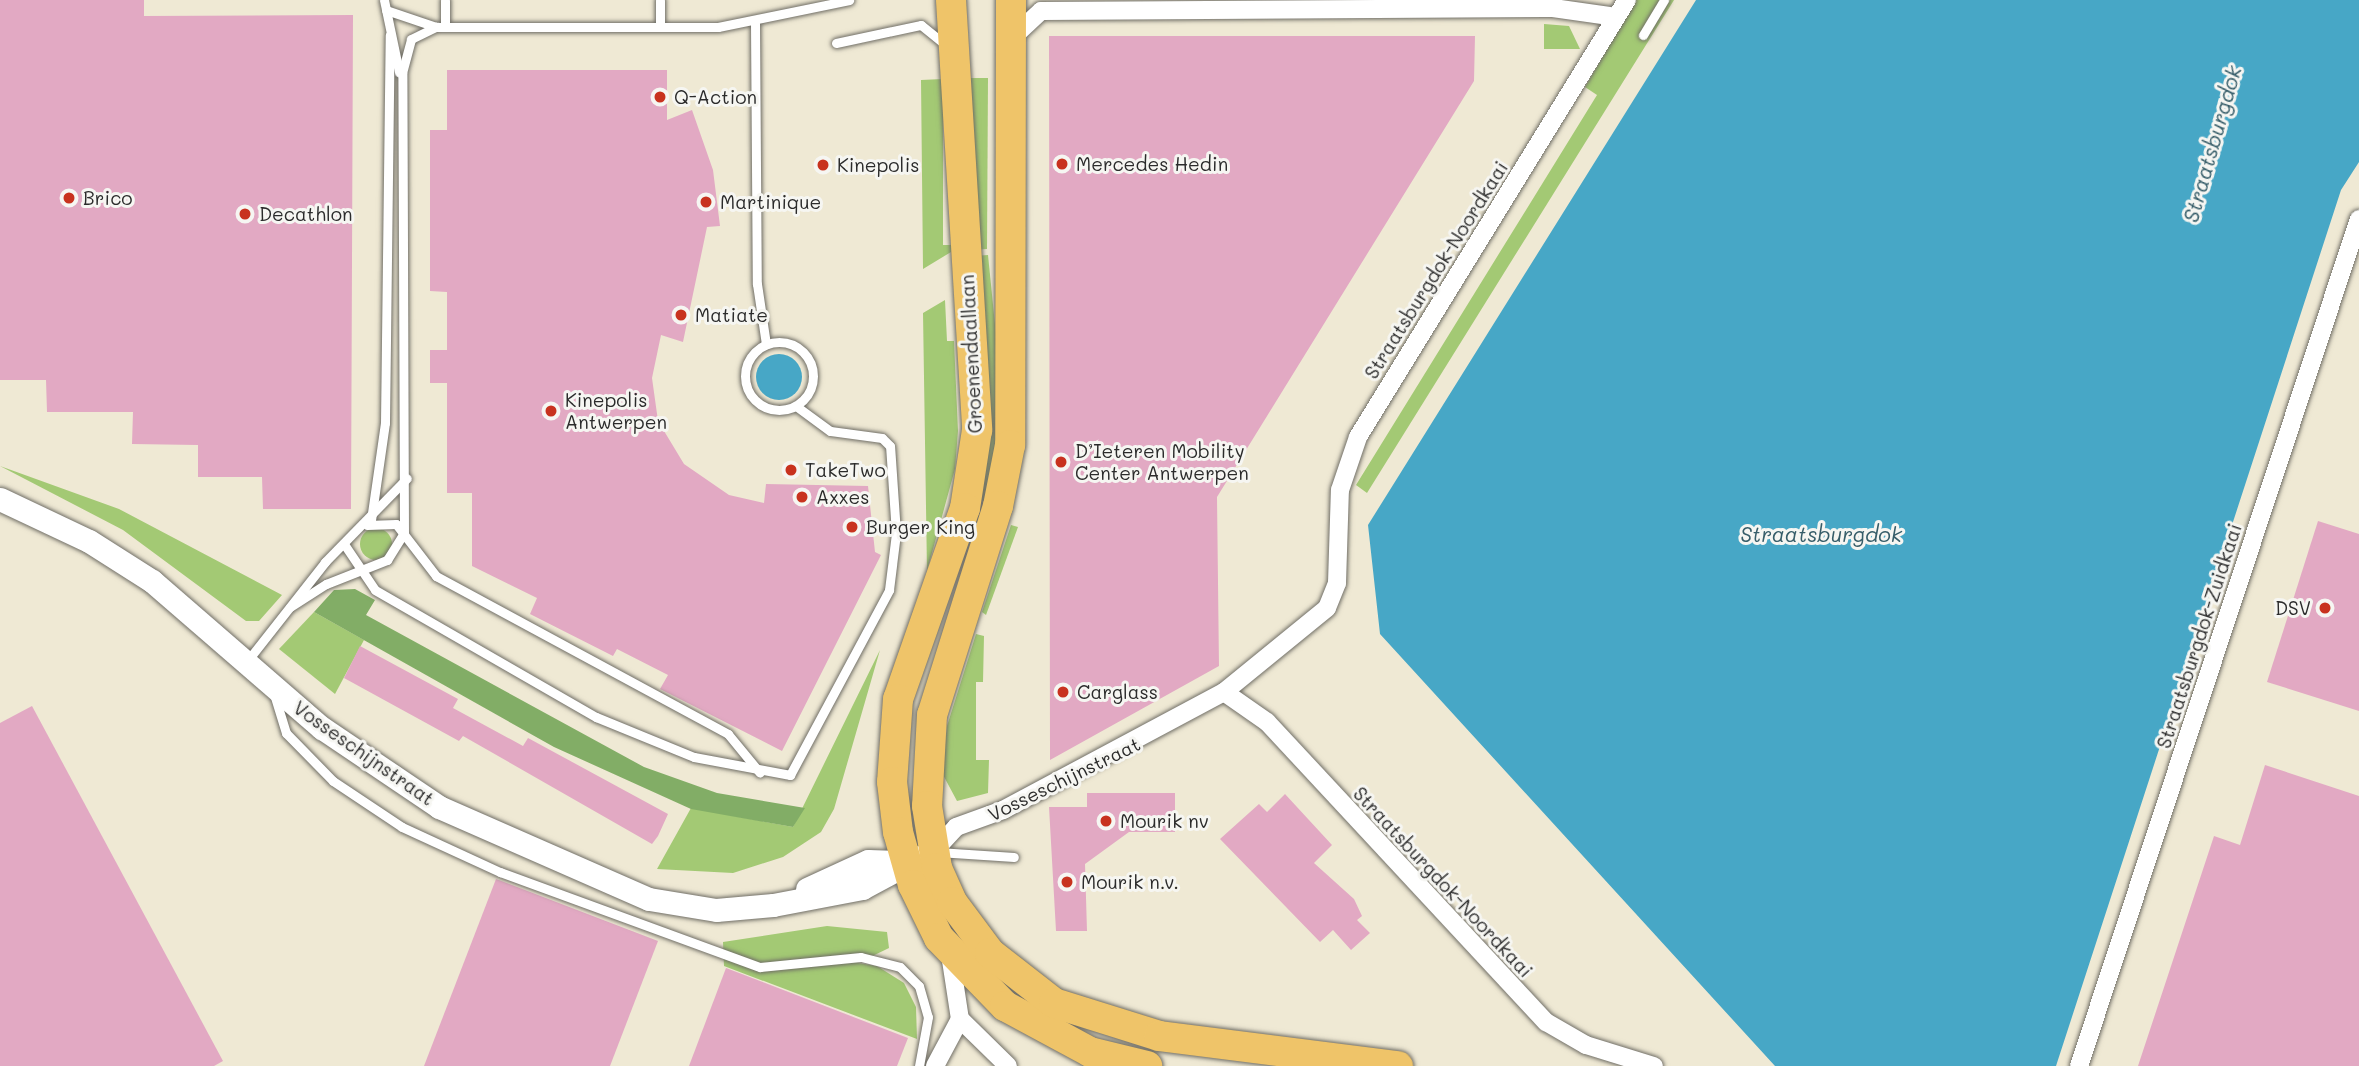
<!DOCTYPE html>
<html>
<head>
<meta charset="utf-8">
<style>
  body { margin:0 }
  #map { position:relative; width:2359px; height:1066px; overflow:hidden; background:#efe9d4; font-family:Mali,sans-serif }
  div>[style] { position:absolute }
  .green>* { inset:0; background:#a3c974 }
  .round { border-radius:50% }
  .forest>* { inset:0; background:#82ad66 }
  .water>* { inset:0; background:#47a7c6 }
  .building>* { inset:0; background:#e2a9c3 }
  .roads { filter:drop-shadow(0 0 2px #706e66) drop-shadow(0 0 2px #706e66) }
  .service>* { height:9px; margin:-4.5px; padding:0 4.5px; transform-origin:4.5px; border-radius:4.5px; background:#fff }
  .service>.ring { margin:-4.5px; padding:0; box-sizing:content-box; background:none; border:9px solid #fff; border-radius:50% }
  .minor>* { height:18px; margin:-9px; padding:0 9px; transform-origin:9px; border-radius:9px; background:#fff }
  .tertiary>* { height:23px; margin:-11.5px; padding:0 11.5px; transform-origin:11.5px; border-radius:11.5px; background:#fff }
  .primary>* { height:30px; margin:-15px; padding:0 15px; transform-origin:15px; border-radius:15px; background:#efc469 }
  .dots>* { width:19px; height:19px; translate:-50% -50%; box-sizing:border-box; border:4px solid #f6f6f2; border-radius:50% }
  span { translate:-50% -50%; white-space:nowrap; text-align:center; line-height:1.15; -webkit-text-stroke:6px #f6f6f2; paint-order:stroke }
  .poi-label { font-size:19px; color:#2b2b2b }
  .left { translate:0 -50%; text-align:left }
  .right { translate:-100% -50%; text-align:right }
  .street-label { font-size:19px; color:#2b2b2b }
  .water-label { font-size:21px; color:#365d69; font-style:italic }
</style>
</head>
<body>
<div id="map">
  <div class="green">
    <i style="clip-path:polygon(1636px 0,1674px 0,1367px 493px,1356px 485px,1597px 95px,1585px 87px)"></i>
    <i style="clip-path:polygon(1544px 24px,1569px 26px,1580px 49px,1544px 49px)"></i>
    <i style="clip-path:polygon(965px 78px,988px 78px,987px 249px,972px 250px)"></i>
    <i style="clip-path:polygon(943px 79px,943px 245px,951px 245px,951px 252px,923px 269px,921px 80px)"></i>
    <i style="clip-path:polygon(988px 255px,1003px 404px,989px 502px,978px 499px,973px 256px)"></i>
    <i style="clip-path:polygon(945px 300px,947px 341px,954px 341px,958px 431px,955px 469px,927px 571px,923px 313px)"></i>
    <i style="clip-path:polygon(0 466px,119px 509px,282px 595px,259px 621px,246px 621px,123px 530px)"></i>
    <i style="clip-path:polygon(1011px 525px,1018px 527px,986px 615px,982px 612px)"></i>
    <i class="round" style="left:360px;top:528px;width:32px;height:32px"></i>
    <i style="clip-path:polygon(314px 612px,364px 640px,335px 694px,279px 649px)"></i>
    <i style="clip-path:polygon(976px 634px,984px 636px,983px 682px,976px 682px,976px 760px,989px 760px,988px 793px,957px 801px,942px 773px,947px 726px)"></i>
    <i style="clip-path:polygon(880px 650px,834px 809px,821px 832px,783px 857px,733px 873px,657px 869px,691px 808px,793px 827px)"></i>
    <i style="clip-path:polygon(827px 926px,887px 932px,889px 948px,858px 963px,877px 966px,904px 983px,916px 1007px,917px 1039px,724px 966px,723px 942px)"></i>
  </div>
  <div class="forest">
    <i style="clip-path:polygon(355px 589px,375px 600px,366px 615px,644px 767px,717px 793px,805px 808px,793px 827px,691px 809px,554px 747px,314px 612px,334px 590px)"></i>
  </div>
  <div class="water">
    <i style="clip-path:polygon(1696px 0,2359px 0,2359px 162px,2341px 190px,2056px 1066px,1775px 1066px,1380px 634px,1368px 525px)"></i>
    <i class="round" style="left:756px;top:354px;width:46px;height:46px"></i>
  </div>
  <div class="building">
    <i style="clip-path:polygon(0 0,144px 0,144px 16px,353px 15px,351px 509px,263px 509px,262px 477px,198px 477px,198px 445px,132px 444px,133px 412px,47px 412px,46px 380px,0 380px)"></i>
    <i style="clip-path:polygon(1049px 36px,1475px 36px,1474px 81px,1217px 497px,1219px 666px,1050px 760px)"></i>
    <i style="clip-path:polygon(447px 70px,667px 70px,667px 120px,692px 110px,713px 170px,720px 226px,707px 227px,683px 342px,661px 335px,652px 378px,658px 421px,684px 464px,729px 495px,764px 503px,766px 484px,868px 486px,875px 552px,881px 555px,782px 751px,660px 689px,668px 675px,617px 649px,613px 656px,530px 614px,537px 598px,472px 566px,472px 493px,447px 493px,447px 383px,430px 383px,430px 350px,447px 350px,447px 292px,430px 291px,430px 130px,447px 130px)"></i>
    <i style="clip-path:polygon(2318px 521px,2359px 534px,2359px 711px,2267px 682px)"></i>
    <i style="clip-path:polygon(360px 646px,458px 699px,453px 708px,523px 746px,528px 738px,668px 814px,658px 836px,652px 844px,463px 736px,459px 741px,344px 678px)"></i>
    <i style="clip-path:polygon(32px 706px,223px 1061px,214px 1066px,0 1066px,0 723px)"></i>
    <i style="clip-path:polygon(2265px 765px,2359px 796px,2359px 1066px,2138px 1066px,2214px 836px,2240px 845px)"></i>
    <i style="clip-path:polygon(1087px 793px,1175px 793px,1175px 832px,1129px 832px,1085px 864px,1087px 931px,1056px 931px,1049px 807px,1087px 807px)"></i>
    <i style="clip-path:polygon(1285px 794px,1332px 845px,1314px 863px,1354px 899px,1362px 916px,1357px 920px,1370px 933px,1351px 950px,1333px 930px,1320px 942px,1220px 839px,1259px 804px,1267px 812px)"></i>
    <i style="clip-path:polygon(496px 879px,658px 941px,610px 1066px,424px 1066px)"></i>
    <i style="clip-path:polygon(726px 968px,908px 1038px,897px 1066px,689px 1066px)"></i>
  </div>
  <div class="roads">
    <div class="service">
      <i style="left:384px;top:0;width:74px;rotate:78.2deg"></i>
      <i style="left:660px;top:0;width:27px;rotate:90deg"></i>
      <i style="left:386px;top:10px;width:53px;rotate:18.8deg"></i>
      <i style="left:436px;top:27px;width:282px"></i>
      <i style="left:718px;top:27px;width:134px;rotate:-11.6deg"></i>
      <i style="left:755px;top:23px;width:261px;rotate:89.6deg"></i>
      <i style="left:757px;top:284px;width:61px;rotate:81.5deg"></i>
      <i style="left:445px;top:27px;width:27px;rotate:-90deg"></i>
      <i style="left:1643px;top:35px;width:41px;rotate:-59deg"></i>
      <i style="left:836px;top:43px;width:87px;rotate:-12deg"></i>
      <i style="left:921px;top:25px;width:33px;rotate:39deg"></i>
      <i class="ring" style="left:745px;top:342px;width:59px;height:59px"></i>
      <i style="left:371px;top:520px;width:98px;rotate:-81.8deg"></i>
      <i style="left:385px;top:423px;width:388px;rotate:-89.3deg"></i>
      <i style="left:367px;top:525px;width:29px;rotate:-2deg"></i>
      <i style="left:396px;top:524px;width:66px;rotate:52.4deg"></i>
      <i style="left:436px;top:576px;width:332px;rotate:28.4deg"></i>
      <i style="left:728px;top:734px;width:50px;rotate:50.6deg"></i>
      <i style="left:344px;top:544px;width:55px;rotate:56deg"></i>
      <i style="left:375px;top:590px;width:255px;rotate:29.9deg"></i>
      <i style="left:596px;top:717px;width:106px;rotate:22.2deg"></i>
      <i style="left:694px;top:757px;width:98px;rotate:10.6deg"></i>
      <i style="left:790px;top:775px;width:210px;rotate:-61.8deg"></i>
      <i style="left:889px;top:590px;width:57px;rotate:-83deg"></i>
      <i style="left:896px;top:533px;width:87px;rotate:-93.9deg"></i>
      <i style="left:890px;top:446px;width:11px;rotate:-135deg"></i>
      <i style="left:882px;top:438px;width:52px;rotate:-172.3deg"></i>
      <i style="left:830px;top:431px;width:42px;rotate:-143.7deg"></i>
      <i style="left:290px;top:607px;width:43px;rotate:-32.6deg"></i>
      <i style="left:326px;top:584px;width:66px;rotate:-21.5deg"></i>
      <i style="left:387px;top:560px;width:32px;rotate:-58deg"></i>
      <i style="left:404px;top:533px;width:460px;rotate:-90.2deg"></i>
      <i style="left:402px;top:73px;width:35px;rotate:-75deg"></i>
      <i style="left:411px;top:39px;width:28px;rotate:-26deg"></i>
      <i style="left:248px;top:660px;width:125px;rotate:-51.8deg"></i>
      <i style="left:325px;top:562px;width:117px;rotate:-45.7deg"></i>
      <i style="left:274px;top:694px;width:41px;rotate:72.9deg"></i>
      <i style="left:286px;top:733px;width:67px;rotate:45.6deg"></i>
      <i style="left:333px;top:781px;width:83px;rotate:33.7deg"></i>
      <i style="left:402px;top:827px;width:108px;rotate:24.7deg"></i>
      <i style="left:500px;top:872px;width:277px;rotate:20.1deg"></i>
      <i style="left:760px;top:967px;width:101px;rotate:-5.7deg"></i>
      <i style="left:861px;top:957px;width:40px;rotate:14.4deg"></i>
      <i style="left:900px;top:967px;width:27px;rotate:45deg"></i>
      <i style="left:919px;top:986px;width:32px;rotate:74deg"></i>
      <i style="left:928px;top:1017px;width:50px;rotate:100.4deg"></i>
      <i style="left:938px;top:852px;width:76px;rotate:3.8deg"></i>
    </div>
    <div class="minor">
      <i style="left:1011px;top:39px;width:41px;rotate:-43deg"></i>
      <i style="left:1041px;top:11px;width:512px;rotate:-0.34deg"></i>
      <i style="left:1553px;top:8px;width:64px;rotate:8.1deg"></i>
      <i style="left:1224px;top:692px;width:52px;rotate:34.9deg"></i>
      <i style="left:1267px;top:722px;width:410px;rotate:47.1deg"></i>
      <i style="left:1546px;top:1022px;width:46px;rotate:29.9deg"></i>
      <i style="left:1586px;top:1045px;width:71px;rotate:17.2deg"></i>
      <i style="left:933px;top:852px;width:34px;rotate:-47deg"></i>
      <i style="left:956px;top:827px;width:50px;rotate:-19.9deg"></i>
      <i style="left:1003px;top:810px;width:251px;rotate:-28.1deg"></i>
      <i style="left:1224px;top:692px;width:133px;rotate:-39.2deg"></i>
      <i style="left:1327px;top:608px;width:27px;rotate:-68deg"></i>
      <i style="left:1337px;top:583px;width:93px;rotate:-88.2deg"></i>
      <i style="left:1340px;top:490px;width:56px;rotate:-71.2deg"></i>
      <i style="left:1358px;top:437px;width:513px;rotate:-58.39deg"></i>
      <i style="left:950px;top:954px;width:66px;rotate:81.3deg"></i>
      <i style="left:960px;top:1019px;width:67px;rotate:44.4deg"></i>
      <i style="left:935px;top:1066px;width:53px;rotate:-62deg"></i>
      <i style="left:2079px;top:1066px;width:892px;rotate:-71.71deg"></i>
    </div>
    <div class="tertiary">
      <i style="left:0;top:499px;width:98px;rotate:25.3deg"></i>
      <i style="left:89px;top:541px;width:75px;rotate:32.4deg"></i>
      <i style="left:152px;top:581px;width:225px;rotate:40.9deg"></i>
      <i style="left:322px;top:728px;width:141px;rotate:34deg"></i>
      <i style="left:439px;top:807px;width:229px;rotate:23.7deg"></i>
      <i style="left:649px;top:899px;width:68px;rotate:9.3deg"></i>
      <i style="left:716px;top:910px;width:57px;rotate:-5deg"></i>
      <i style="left:773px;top:905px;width:91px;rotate:-10.8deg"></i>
      <i style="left:862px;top:888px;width:66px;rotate:-28.1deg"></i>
      <i style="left:807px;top:889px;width:67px;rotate:-24.7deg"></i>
      <i style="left:868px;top:861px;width:38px;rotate:2deg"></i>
    </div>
    <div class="primary">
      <i style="left:951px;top:0;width:431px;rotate:86.5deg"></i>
      <i style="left:977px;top:430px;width:79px;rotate:98.7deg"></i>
      <i style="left:965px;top:508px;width:202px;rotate:109.3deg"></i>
      <i style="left:898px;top:699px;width:83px;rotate:94.1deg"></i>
      <i style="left:892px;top:782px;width:50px;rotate:83.2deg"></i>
      <i style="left:898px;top:832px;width:55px;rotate:74.2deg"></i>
      <i style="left:913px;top:885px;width:59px;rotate:63.9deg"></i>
      <i style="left:939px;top:938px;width:95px;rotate:45.9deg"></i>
      <i style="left:1005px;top:1006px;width:97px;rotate:28.4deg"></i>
      <i style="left:1090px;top:1052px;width:59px;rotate:13.8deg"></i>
      <i style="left:1011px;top:0;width:445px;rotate:90.1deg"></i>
      <i style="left:1010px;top:445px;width:62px;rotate:101.1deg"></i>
      <i style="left:998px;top:506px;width:219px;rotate:107.5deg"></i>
      <i style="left:932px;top:715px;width:91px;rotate:93.1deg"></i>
      <i style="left:927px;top:806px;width:63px;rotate:80.8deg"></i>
      <i style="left:937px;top:868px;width:37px;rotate:66deg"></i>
      <i style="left:952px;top:902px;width:64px;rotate:53.3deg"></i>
      <i style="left:990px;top:953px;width:81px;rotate:38deg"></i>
      <i style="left:1054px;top:1003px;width:110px;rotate:17.4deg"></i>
      <i style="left:1159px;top:1036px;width:241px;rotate:7.2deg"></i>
    </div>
  </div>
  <div class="dots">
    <i style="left:660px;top:97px;background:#c8321e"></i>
    <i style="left:1062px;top:164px;background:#c8321e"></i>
    <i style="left:823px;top:165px;background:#c8321e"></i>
    <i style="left:69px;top:198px;background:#c8321e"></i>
    <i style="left:706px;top:202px;background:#c8321e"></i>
    <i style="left:245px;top:214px;background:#c8321e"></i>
    <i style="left:681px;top:315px;background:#c8321e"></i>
    <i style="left:551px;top:411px;background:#c8321e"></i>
    <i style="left:1061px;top:462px;background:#c8321e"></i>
    <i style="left:791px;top:470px;background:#c8321e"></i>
    <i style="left:802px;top:497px;background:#c8321e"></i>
    <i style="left:852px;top:527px;background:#c8321e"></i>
    <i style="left:2325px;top:608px;background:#c8321e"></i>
    <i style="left:1063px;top:692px;background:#c8321e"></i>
    <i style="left:1106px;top:821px;background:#c8321e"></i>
    <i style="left:1067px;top:882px;background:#c8321e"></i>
  </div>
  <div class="poi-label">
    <span class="left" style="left:674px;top:97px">Q-Action</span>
    <span class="left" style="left:1076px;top:164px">Mercedes Hedin</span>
    <span class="left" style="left:837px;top:165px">Kinepolis</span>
    <span class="left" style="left:83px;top:198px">Brico</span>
    <span class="left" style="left:720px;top:202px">Martinique</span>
    <span class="left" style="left:259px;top:214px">Decathlon</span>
    <span class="left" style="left:695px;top:315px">Matiate</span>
    <span class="left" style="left:565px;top:411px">Kinepolis<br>Antwerpen</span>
    <span class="left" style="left:1075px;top:462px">D’Ieteren Mobility<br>Center Antwerpen</span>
    <span class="left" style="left:805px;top:470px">TakeTwo</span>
    <span class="left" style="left:816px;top:497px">Axxes</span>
    <span class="left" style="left:866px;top:527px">Burger King</span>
    <span class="right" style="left:2311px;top:608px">DSV</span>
    <span class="left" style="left:1077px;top:692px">Carglass</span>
    <span class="left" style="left:1120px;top:821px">Mourik nv</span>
    <span class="left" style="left:1081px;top:882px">Mourik n.v.</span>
  </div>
  <div class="street-label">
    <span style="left:1436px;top:270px;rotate:-58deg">Straatsburgdok-Noordkaai</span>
    <span style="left:971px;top:354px;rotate:-93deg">Groenendaallaan</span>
    <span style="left:2199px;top:636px;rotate:-72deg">Straatsburgdok-Zuidkaai</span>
    <span style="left:364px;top:753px;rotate:35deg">Vosseschijnstraat</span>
    <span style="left:1064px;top:779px;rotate:-26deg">Vosseschijnstraat</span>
    <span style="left:1443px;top:882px;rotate:47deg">Straatsburgdok-Noordkaai</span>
  </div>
  <div class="water-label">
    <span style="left:2212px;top:144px;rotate:-74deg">Straatsburgdok</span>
    <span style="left:1821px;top:534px">Straatsburgdok</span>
  </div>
</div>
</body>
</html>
